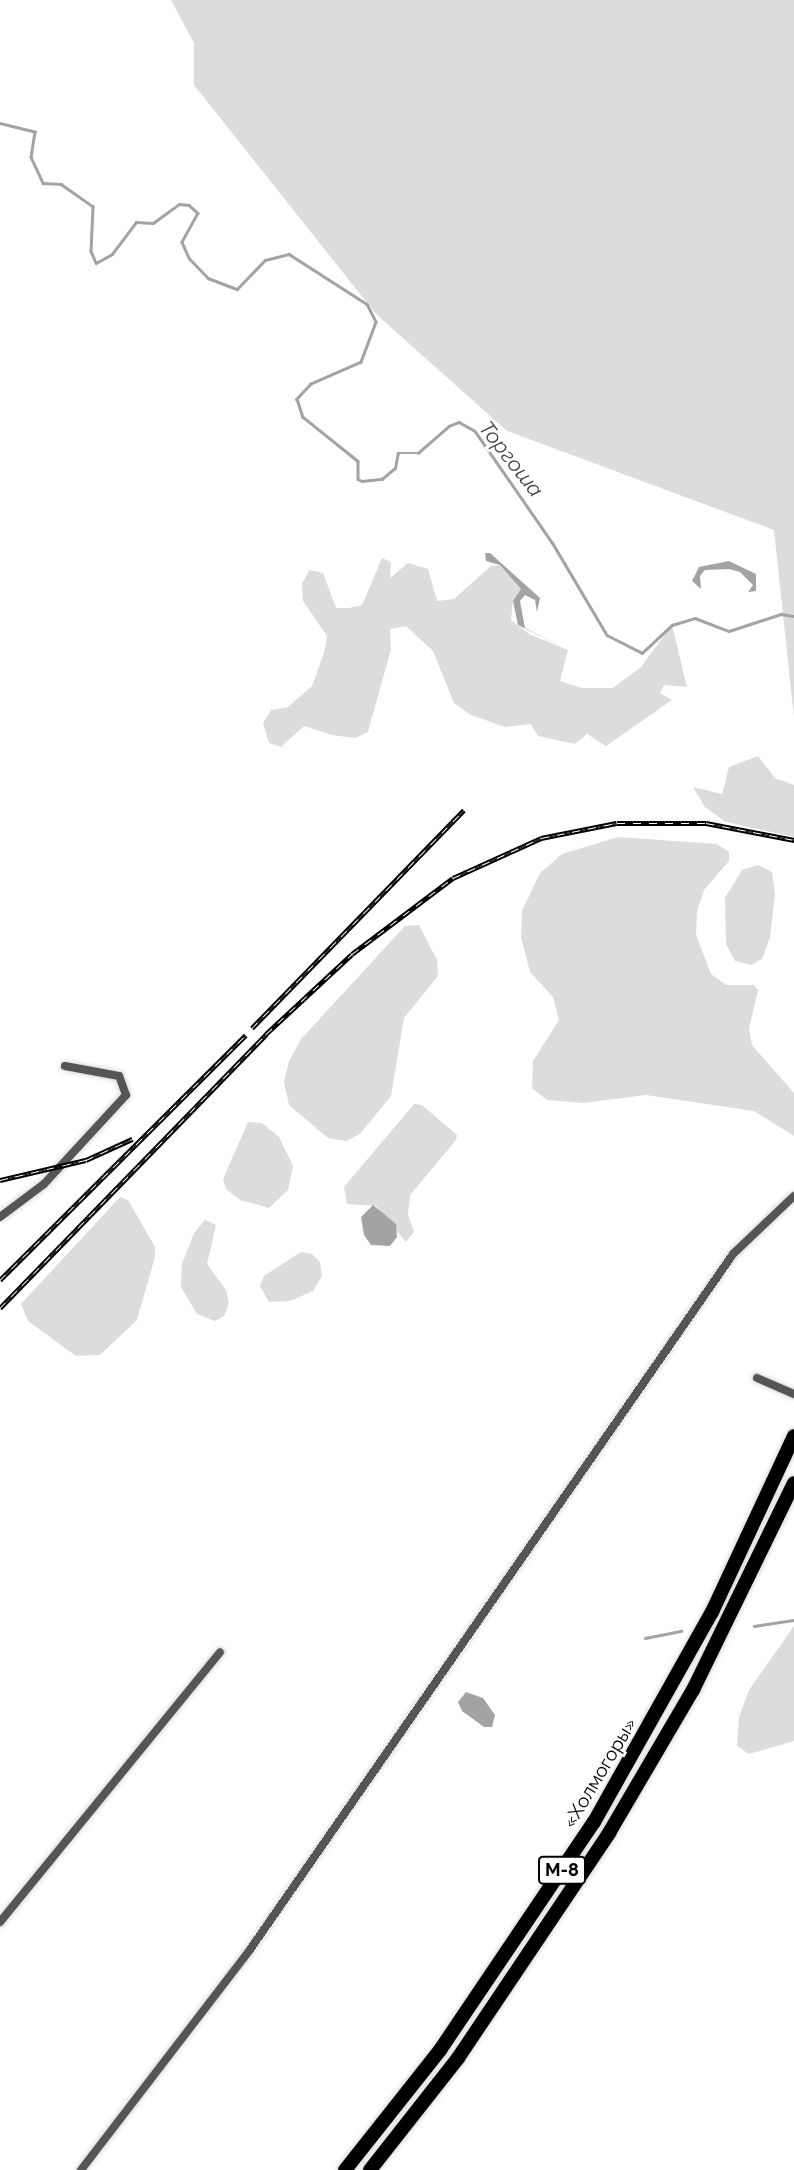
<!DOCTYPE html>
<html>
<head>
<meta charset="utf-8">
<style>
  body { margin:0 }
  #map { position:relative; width:794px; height:2170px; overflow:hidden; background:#fff; font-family:Raleway,sans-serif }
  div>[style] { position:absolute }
  .green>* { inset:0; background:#dcdcdc }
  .water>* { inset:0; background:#a3a3a3 }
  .stream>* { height:2.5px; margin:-1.25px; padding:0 1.25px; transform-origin:1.25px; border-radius:1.25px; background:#a3a3a3 }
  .roads { filter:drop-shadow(0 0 2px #dbdbdb) drop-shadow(0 0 2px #dbdbdb) }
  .minor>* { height:8px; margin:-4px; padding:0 4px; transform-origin:4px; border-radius:4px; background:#555 }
  .trunk>* { height:14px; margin:-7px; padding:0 7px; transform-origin:7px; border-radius:7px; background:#000 }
  .rail>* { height:5px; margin-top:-2.5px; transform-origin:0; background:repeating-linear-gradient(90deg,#fff 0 8px,#000 0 16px); box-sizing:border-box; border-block:2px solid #000 }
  span { translate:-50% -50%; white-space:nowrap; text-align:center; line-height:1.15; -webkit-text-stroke:5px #fff; paint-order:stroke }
  .shield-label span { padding:2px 5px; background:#fff; border:2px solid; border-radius:5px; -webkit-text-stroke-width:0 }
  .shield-label { font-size:18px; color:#000; font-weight:700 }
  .street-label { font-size:19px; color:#000 }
  .water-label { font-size:21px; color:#444; font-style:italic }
</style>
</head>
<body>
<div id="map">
  <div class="green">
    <i style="clip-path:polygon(171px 0,794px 0,794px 718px,774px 530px,507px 431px,376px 314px,194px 85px,194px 43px)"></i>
    <i style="clip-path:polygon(382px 558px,391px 562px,390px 578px,408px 563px,428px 569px,437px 601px,454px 599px,491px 566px,500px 565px,521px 589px,513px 601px,511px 620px,529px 634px,568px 650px,560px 681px,581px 688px,613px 688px,641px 667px,672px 625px,687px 687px,664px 685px,660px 693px,672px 700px,606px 746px,587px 734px,575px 744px,538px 736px,531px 724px,505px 727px,471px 715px,454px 703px,433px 651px,406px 626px,390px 629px,391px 649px,368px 732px,355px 738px,332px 735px,304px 726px,281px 747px,269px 743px,263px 723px,271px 710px,288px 707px,312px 686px,324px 653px,327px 636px,303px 601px,302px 584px,309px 570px,323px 573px,336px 608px,349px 608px,362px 605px)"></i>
    <i style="clip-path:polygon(758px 756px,775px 778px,794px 785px,794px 837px,726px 822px,705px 807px,693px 787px,722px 794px,729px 767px)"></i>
    <i style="clip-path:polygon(618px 837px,717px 844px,729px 852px,729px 861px,704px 890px,697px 912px,696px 935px,711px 974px,726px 985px,754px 985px,758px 990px,749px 1029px,752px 1045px,794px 1093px,794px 1136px,754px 1111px,646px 1095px,583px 1103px,547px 1100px,532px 1088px,533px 1061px,559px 1020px,553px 997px,530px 972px,521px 937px,522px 911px,540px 873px,562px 854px)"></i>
    <i style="clip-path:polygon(758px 865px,772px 872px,775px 894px,770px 937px,762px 959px,751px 965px,735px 961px,726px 944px,725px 898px,742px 870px)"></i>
    <i style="clip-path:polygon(419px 925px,437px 960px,438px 976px,404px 1018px,391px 1096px,360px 1134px,346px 1141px,328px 1138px,289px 1105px,284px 1082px,289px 1061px,301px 1039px,405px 926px)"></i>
    <i style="clip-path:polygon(414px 1104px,422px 1105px,457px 1135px,456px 1140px,410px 1195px,408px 1215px,414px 1232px,406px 1242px,376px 1206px,347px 1204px,344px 1187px)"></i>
    <i style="clip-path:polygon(248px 1122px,262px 1123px,279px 1137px,293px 1166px,288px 1190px,269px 1208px,240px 1200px,226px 1189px,223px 1179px)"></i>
    <i style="clip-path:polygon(120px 1197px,128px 1200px,155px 1247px,155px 1257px,137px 1320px,100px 1355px,76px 1356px,28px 1321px,21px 1304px)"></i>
    <i style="clip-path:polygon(205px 1220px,216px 1225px,207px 1264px,226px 1290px,229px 1303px,224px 1316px,215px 1321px,197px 1314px,181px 1287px,182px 1264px,194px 1233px)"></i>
    <i style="clip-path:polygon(301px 1252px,312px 1254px,320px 1262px,322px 1276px,313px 1291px,290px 1301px,269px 1302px,260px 1286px,264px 1276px)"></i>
    <i style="clip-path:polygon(794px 1626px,794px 1741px,749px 1754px,737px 1746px,739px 1717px,749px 1690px)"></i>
  </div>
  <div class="water">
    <i style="clip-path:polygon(485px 553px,490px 553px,540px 598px,537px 612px,535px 600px,525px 595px,520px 601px,525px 628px,568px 650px,518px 625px,513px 601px,521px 589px,500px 565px,486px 561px)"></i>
    <i style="clip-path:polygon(729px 561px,756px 574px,756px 591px,748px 592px,753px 585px,740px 572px,729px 569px,705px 570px,700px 576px,701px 589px,692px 581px,699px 567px)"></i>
    <i style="clip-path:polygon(373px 1205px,396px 1224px,397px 1237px,390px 1246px,371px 1245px,364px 1235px,361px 1217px)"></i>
    <i style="clip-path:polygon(466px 1692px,483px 1698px,495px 1715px,492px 1727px,484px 1727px,462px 1711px,458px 1702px)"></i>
  </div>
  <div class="stream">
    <i style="left:0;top:123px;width:36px;rotate:14deg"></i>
    <i style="left:35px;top:132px;width:25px;rotate:99deg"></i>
    <i style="left:31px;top:157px;width:29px;rotate:65deg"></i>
    <i style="left:43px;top:183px;width:18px;rotate:3deg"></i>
    <i style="left:61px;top:184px;width:39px;rotate:35deg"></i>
    <i style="left:93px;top:206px;width:45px;rotate:92.5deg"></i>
    <i style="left:91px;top:251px;width:13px;rotate:67deg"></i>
    <i style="left:96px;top:263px;width:18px;rotate:-29deg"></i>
    <i style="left:112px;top:254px;width:40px;rotate:-53deg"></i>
    <i style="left:136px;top:222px;width:17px;rotate:3deg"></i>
    <i style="left:153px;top:223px;width:32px;rotate:-36deg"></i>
    <i style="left:179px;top:204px;width:10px;rotate:6deg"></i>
    <i style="left:189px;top:205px;width:12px;rotate:42deg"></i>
    <i style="left:198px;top:213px;width:33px;rotate:119deg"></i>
    <i style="left:182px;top:242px;width:17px;rotate:66deg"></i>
    <i style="left:189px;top:258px;width:28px;rotate:46deg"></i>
    <i style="left:208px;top:278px;width:31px;rotate:21deg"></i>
    <i style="left:237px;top:289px;width:40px;rotate:-46deg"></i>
    <i style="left:265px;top:260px;width:25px;rotate:-14deg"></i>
    <i style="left:289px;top:254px;width:93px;rotate:32.7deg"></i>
    <i style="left:367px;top:304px;width:20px;rotate:63deg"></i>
    <i style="left:376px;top:322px;width:43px;rotate:110.6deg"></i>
    <i style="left:361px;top:362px;width:55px;rotate:156.3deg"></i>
    <i style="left:311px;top:384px;width:21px;rotate:133deg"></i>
    <i style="left:297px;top:399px;width:19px;rotate:72deg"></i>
    <i style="left:303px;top:417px;width:70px;rotate:38.7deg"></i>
    <i style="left:358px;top:461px;width:18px;rotate:90deg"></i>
    <i style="left:358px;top:479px;width:4px;rotate:27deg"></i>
    <i style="left:362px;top:481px;width:20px;rotate:-6deg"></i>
    <i style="left:382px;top:479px;width:17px;rotate:-40deg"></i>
    <i style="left:395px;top:468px;width:15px;rotate:-79deg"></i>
    <i style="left:398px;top:453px;width:20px"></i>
    <i style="left:418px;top:453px;width:41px;rotate:-41.1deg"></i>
    <i style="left:449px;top:426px;width:11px;rotate:-22deg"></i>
    <i style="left:459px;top:422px;width:18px;rotate:29deg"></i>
    <i style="left:475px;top:431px;width:135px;rotate:55.3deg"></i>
    <i style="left:552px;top:542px;width:108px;rotate:59.4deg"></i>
    <i style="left:607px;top:635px;width:39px;rotate:27deg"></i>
    <i style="left:642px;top:653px;width:41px;rotate:-43deg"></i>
    <i style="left:672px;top:625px;width:24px;rotate:-17deg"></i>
    <i style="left:695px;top:618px;width:36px;rotate:21deg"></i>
    <i style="left:729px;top:631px;width:55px;rotate:-18.1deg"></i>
    <i style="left:781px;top:614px;width:13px;rotate:9deg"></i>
    <i style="left:754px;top:1626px;width:40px;rotate:-8.5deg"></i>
    <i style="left:645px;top:1638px;width:37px;rotate:-11deg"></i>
  </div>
  <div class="roads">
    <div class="minor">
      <i style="left:0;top:1217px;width:55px;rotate:-36.9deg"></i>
      <i style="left:44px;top:1184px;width:121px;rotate:-47.3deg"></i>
      <i style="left:126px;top:1095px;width:20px;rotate:-110deg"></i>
      <i style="left:119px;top:1076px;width:55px;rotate:-169.5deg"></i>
      <i style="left:757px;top:1378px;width:40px;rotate:23.4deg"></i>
      <i style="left:0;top:1922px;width:348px;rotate:-50.8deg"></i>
      <i style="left:81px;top:2170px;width:276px;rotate:-52.5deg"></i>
      <i style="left:249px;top:1951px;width:849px;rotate:-55.22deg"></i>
      <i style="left:733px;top:1254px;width:84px;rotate:-43.6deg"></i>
    </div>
    <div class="trunk">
      <i style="left:345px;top:2170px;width:153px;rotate:-51.6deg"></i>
      <i style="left:440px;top:2050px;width:275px;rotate:-56deg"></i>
      <i style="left:594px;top:1822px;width:241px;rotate:-60.7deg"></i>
      <i style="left:712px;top:1612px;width:194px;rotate:-65deg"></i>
      <i style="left:370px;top:2170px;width:142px;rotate:-51.8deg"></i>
      <i style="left:458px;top:2058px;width:271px;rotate:-56.1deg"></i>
      <i style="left:609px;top:1833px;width:166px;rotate:-59.6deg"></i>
      <i style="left:693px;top:1690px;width:230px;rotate:-64deg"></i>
    </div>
  </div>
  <div class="rail">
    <i style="left:252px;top:1028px;width:304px;rotate:-45.8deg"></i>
    <i style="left:0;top:1180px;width:88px;rotate:-13.1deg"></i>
    <i style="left:86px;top:1160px;width:51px;rotate:-24.5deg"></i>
    <i style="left:0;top:1280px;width:347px;rotate:-44.9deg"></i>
    <i style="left:0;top:1308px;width:382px;rotate:-45.8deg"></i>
    <i style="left:266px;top:1034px;width:117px;rotate:-42.9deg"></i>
    <i style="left:352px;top:954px;width:126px;rotate:-37deg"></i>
    <i style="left:453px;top:878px;width:97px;rotate:-24.4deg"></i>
    <i style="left:541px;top:838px;width:77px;rotate:-11.2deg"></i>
    <i style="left:617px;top:823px;width:89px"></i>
    <i style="left:706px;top:823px;width:90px;rotate:10.9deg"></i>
  </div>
  <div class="shield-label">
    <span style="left:562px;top:1870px">М-8</span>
  </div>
  <div class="street-label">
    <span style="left:600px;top:1773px;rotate:-59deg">«Холмогоры»</span>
  </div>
  <div class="water-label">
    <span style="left:511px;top:459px;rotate:52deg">Торгоша</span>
  </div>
</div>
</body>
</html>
